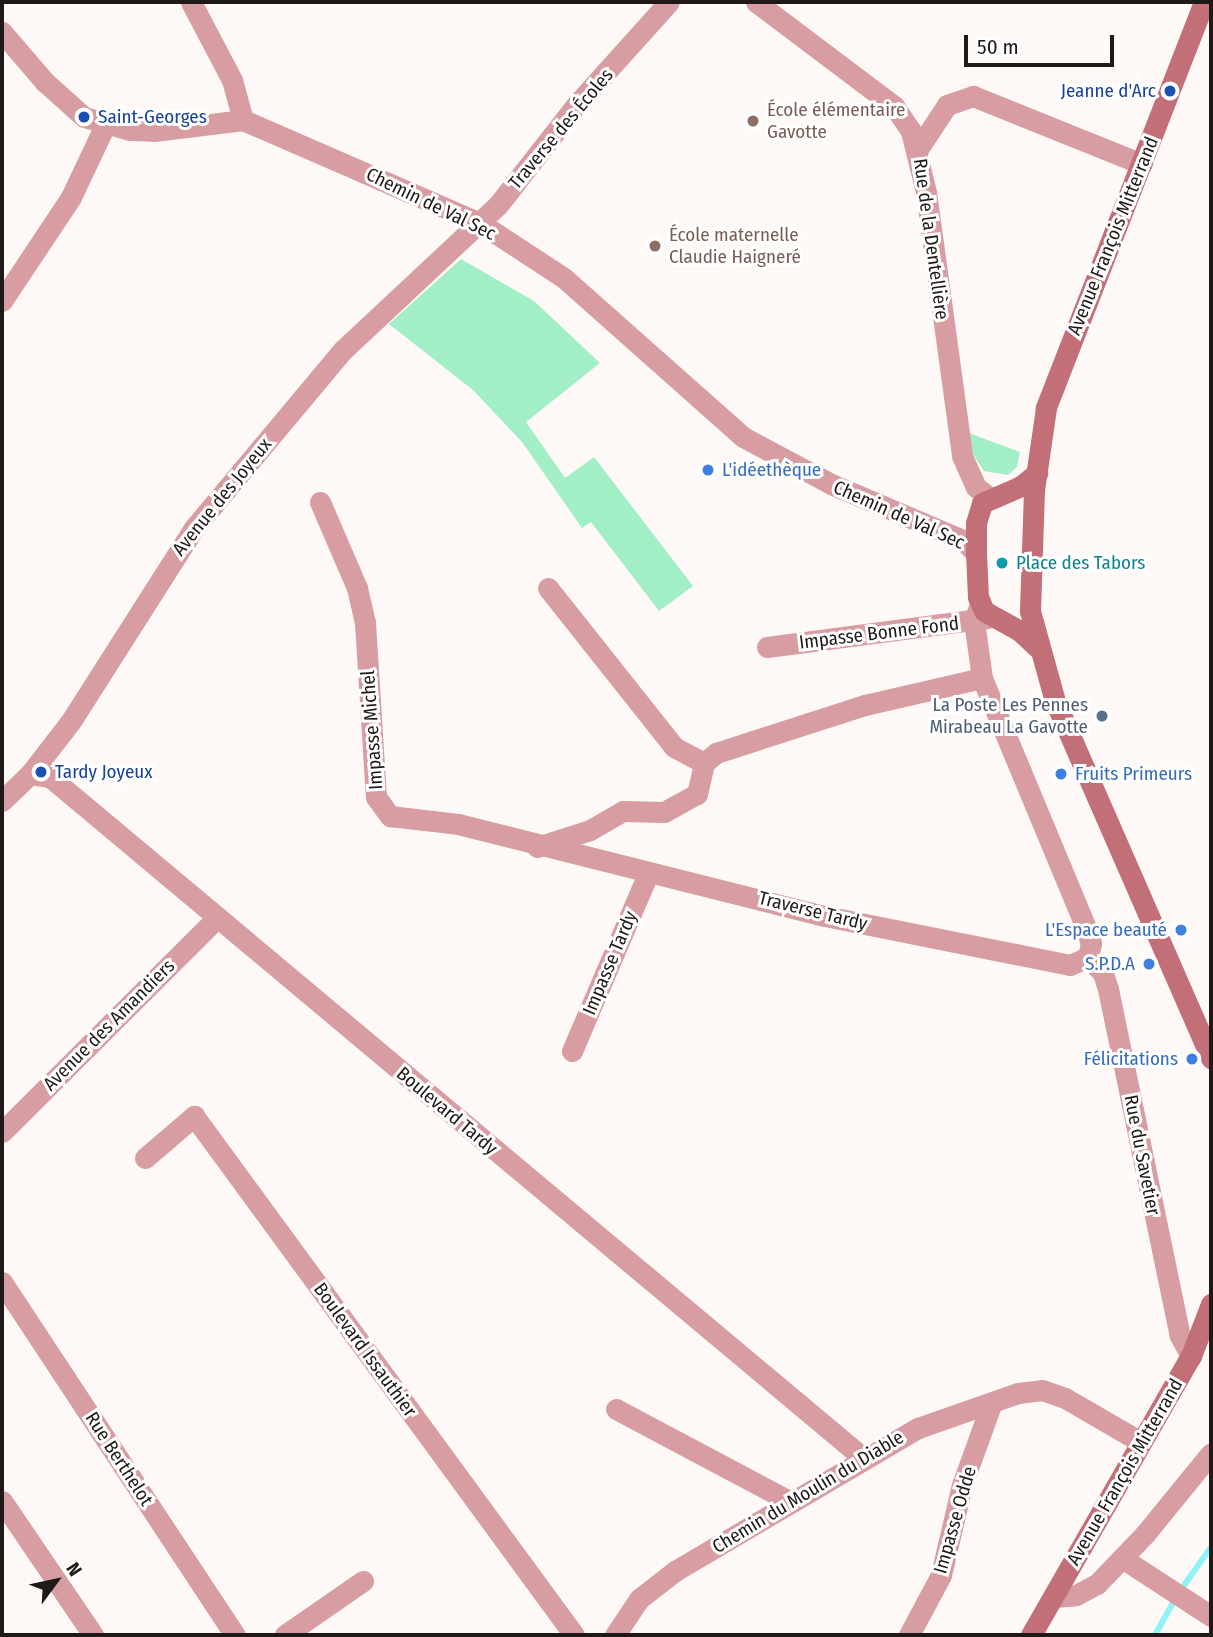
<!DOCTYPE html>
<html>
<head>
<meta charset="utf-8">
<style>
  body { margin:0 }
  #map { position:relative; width:1213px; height:1637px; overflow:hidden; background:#fef9f6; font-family:"Fira Sans Condensed",sans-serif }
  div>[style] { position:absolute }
  .green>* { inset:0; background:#a1eec7 }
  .stream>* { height:6px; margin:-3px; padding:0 3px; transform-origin:3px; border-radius:3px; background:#8ef3f5 }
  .street>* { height:21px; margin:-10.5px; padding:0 10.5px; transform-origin:10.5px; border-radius:10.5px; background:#d79da2 }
  .secondary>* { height:21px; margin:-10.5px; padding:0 10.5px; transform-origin:10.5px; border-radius:10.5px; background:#c26f78 }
  .dots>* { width:19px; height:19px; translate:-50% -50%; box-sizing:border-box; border:4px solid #fff; border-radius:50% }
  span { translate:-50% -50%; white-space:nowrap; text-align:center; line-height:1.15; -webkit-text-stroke:6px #fff; paint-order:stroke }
  .transit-label { font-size:19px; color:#164399 }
  .right { translate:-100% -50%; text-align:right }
  .left { translate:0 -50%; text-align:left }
  .education-label { font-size:19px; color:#785e54 }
  .street-label { font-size:19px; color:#1f1a18 }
  .shop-label { font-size:19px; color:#366cbe }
  .culture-label { font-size:19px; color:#0d838f }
  .service-label { font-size:19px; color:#4e5e75 }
  .frame { position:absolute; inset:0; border:4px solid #1f1a18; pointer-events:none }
  .north { position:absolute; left:21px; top:1546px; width:70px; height:70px; -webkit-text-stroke:5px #fff; paint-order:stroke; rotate:57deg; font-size:19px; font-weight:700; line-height:28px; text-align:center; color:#1f1a18 }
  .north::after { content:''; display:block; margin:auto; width:24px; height:32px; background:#1f1a18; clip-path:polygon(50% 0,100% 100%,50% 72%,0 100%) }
  .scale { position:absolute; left:964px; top:35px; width:150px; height:32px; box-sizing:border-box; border:4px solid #1f1a18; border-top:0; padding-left:9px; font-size:21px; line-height:24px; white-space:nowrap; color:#1f1a18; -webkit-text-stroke:5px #fff; paint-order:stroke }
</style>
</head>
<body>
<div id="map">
  <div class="green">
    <i style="clip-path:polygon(461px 259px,534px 301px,600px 363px,526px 422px,565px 478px,594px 457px,693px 586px,659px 611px,591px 522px,582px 528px,522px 442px,473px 390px,389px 324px)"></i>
    <i style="clip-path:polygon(969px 433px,1020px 452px,1017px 467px,1008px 475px,984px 471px,973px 454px)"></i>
  </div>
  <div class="stream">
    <i style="left:1180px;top:1591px;width:54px;rotate:-54.8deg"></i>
    <i style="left:1155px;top:1635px;width:41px;rotate:-60.9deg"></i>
  </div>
  <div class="street">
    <i style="left:191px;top:2px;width:88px;rotate:62.3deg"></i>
    <i style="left:232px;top:80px;width:41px;rotate:74.6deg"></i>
    <i style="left:756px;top:2px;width:173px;rotate:37deg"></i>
    <i style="left:894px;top:106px;width:30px;rotate:56deg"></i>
    <i style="left:911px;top:131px;width:63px;rotate:76.2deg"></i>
    <i style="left:926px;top:192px;width:266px;rotate:82.2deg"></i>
    <i style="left:962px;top:456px;width:34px;rotate:66deg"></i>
    <i style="left:976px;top:487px;width:18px;rotate:38deg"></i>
    <i style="left:2px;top:32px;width:66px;rotate:49.3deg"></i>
    <i style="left:45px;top:82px;width:52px;rotate:41.9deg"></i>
    <i style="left:84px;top:117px;width:48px;rotate:15.8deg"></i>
    <i style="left:130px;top:130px;width:24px;rotate:2deg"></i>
    <i style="left:154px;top:131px;width:90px;rotate:-7deg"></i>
    <i style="left:243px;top:120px;width:258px;rotate:23.5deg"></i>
    <i style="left:480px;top:223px;width:100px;rotate:33.2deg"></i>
    <i style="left:564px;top:278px;width:239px;rotate:41.6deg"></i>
    <i style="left:743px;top:437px;width:100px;rotate:28.1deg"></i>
    <i style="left:831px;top:484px;width:143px;rotate:23deg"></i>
    <i style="left:963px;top:540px;width:18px;rotate:45deg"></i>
    <i style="left:918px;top:149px;width:53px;rotate:-56.6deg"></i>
    <i style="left:947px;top:105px;width:28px;rotate:-19deg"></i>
    <i style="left:973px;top:96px;width:182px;rotate:21.9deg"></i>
    <i style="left:2px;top:301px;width:125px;rotate:-56.4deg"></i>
    <i style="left:71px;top:197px;width:80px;rotate:-64.7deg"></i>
    <i style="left:320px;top:502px;width:94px;rotate:66.7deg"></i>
    <i style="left:357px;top:588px;width:36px;rotate:77deg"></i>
    <i style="left:365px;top:623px;width:174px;rotate:86.4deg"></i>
    <i style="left:376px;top:797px;width:24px;rotate:54deg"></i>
    <i style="left:390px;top:816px;width:68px;rotate:6.7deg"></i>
    <i style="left:458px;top:824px;width:378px;rotate:14.1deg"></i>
    <i style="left:825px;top:916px;width:250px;rotate:11.3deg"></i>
    <i style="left:1070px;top:965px;width:20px;rotate:-24deg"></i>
    <i style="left:548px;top:588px;width:203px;rotate:51.6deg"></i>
    <i style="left:674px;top:747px;width:34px;rotate:28deg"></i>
    <i style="left:980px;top:604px;width:18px;rotate:109deg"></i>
    <i style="left:974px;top:621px;width:58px;rotate:82deg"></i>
    <i style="left:982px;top:678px;width:271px;rotate:67.4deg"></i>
    <i style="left:1086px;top:928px;width:16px;rotate:72deg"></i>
    <i style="left:1091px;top:943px;width:14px;rotate:102deg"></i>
    <i style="left:767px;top:647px;width:222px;rotate:-7.5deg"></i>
    <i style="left:30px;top:774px;width:20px;rotate:9deg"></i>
    <i style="left:50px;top:777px;width:1059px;rotate:39.94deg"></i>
    <i style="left:2px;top:801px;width:39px;rotate:-44deg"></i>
    <i style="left:30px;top:774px;width:67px;rotate:-52.3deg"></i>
    <i style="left:71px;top:721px;width:229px;rotate:-57.5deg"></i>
    <i style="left:194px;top:528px;width:232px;rotate:-50.1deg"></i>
    <i style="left:343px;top:350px;width:212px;rotate:-43.1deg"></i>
    <i style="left:498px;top:205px;width:128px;rotate:-52deg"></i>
    <i style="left:577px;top:104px;width:137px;rotate:-48deg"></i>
    <i style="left:537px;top:847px;width:56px;rotate:-17.8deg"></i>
    <i style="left:590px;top:830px;width:38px;rotate:-30deg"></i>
    <i style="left:623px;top:811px;width:41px;rotate:1.4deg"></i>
    <i style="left:664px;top:812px;width:38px;rotate:-29deg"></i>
    <i style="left:697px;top:794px;width:32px;rotate:-77deg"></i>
    <i style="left:704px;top:763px;width:16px;rotate:-40deg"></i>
    <i style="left:716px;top:753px;width:157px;rotate:-17.9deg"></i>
    <i style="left:865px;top:705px;width:120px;rotate:-13deg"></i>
    <i style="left:1088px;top:957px;width:22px;rotate:47deg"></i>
    <i style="left:1103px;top:973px;width:17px;rotate:73deg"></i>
    <i style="left:1108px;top:989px;width:354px;rotate:78.3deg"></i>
    <i style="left:1180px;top:1336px;width:23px;rotate:61deg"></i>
    <i style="left:572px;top:1051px;width:193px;rotate:-66.8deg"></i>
    <i style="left:2px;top:1132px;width:303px;rotate:-44.9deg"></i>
    <i style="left:145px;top:1158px;width:65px;rotate:-40.6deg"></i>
    <i style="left:194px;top:1116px;width:643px;rotate:53.79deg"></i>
    <i style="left:2px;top:1282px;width:423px;rotate:56.6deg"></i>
    <i style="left:616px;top:1409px;width:196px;rotate:28deg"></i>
    <i style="left:2px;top:1501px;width:162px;rotate:55.8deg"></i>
    <i style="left:1122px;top:1558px;width:106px;rotate:33.1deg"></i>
    <i style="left:1055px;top:1597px;width:21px;rotate:-5deg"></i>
    <i style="left:1076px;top:1595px;width:24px;rotate:-28deg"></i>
    <i style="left:1097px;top:1584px;width:69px;rotate:-46.2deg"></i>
    <i style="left:1145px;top:1534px;width:104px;rotate:-50.8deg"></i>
    <i style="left:285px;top:1635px;width:95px;rotate:-34.7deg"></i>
    <i style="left:615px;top:1635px;width:43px;rotate:-56.3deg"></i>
    <i style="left:639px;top:1599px;width:46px;rotate:-37.9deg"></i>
    <i style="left:675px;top:1571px;width:282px;rotate:-30.5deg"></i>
    <i style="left:918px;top:1428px;width:106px;rotate:-19.3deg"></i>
    <i style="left:1018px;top:1393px;width:24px;rotate:-7deg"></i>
    <i style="left:1042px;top:1390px;width:24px;rotate:19deg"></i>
    <i style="left:1065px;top:1398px;width:88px;rotate:30.1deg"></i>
    <i style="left:909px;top:1635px;width:68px;rotate:-61.9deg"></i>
    <i style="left:941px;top:1575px;width:92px;rotate:-76.9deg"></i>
    <i style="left:962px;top:1485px;width:88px;rotate:-70.1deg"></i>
  </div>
  <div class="secondary">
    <i style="left:1204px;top:2px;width:436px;rotate:111.3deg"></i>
    <i style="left:1046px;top:408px;width:83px;rotate:98.3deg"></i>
    <i style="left:1034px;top:490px;width:121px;rotate:91.9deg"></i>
    <i style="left:1030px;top:611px;width:93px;rotate:74.5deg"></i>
    <i style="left:1055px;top:701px;width:390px;rotate:66.4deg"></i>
    <i style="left:1037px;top:647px;width:23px;rotate:-137deg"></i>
    <i style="left:1020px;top:631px;width:41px;rotate:-150.9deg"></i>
    <i style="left:984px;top:611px;width:15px;rotate:-113deg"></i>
    <i style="left:978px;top:597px;width:44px;rotate:-92.6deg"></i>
    <i style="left:976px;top:553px;width:30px;rotate:-90deg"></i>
    <i style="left:976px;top:523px;width:21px;rotate:-73deg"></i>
    <i style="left:982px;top:503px;width:43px;rotate:-23.6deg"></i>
    <i style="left:1021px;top:486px;width:21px;rotate:-39deg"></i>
    <i style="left:1031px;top:1635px;width:322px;rotate:-60.2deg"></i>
    <i style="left:1191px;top:1356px;width:56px;rotate:-69deg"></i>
  </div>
  <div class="dots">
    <i style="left:1170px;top:91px;background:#1a4fb4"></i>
    <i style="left:84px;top:117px;background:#1a4fb4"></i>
    <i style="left:753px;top:121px;background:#8d6e63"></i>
    <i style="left:655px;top:246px;background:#8d6e63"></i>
    <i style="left:708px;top:470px;background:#3f7fe0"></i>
    <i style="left:1002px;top:563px;background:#0f9aa8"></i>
    <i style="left:1102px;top:716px;background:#5c6f8a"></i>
    <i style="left:41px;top:772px;background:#1a4fb4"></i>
    <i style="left:1061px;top:774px;background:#3f7fe0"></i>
    <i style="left:1181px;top:930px;background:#3f7fe0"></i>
    <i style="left:1149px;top:964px;background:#3f7fe0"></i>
    <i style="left:1192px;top:1059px;background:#3f7fe0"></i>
  </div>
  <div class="transit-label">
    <span class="right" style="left:1156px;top:91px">Jeanne d'Arc</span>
    <span class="left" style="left:98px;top:117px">Saint-Georges</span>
    <span class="left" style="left:55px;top:772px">Tardy Joyeux</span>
  </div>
  <div class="education-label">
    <span class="left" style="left:767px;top:121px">École élémentaire<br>Gavotte</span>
    <span class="left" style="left:669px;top:246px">École maternelle<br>Claudie Haigneré</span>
  </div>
  <div class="street-label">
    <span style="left:561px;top:129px;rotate:-50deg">Traverse des Écoles</span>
    <span style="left:431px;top:204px;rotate:26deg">Chemin de Val Sec</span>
    <span style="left:1113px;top:236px;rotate:-68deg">Avenue François Mitterrand</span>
    <span style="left:931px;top:239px;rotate:82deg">Rue de la Dentellière</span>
    <span style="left:222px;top:497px;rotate:-51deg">Avenue des Joyeux</span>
    <span style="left:899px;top:515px;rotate:24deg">Chemin de Val Sec</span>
    <span style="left:879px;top:633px;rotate:-7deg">Impasse Bonne Fond</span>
    <span style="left:372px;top:730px;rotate:-94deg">Impasse Michel</span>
    <span style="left:813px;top:911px;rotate:14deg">Traverse Tardy</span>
    <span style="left:610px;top:963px;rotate:-67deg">Impasse Tardy</span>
    <span style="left:109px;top:1025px;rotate:-45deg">Avenue des Amandiers</span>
    <span style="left:447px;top:1111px;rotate:40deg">Boulevard Tardy</span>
    <span style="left:1142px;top:1155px;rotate:79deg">Rue du Savetier</span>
    <span style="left:365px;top:1350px;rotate:54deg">Boulevard Issauthier</span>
    <span style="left:119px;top:1459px;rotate:57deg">Rue Berthelot</span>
    <span style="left:1125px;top:1472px;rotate:-60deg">Avenue François Mitterrand</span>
    <span style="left:808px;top:1492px;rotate:-31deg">Chemin du Moulin du Diable</span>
    <span style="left:955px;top:1520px;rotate:-74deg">Impasse Odde</span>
  </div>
  <div class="shop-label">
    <span class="left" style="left:722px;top:470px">L'idéethèque</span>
    <span class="left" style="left:1075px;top:774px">Fruits Primeurs</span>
    <span class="right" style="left:1167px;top:930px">L'Espace beauté</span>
    <span class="right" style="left:1135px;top:964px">S.P.D.A</span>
    <span class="right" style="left:1178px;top:1059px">Félicitations</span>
  </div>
  <div class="culture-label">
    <span class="left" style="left:1016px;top:563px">Place des Tabors</span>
  </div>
  <div class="service-label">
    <span class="right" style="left:1088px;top:716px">La Poste Les Pennes<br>Mirabeau La Gavotte</span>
  </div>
  <div class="frame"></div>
  <div class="north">N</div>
  <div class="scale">50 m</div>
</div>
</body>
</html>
